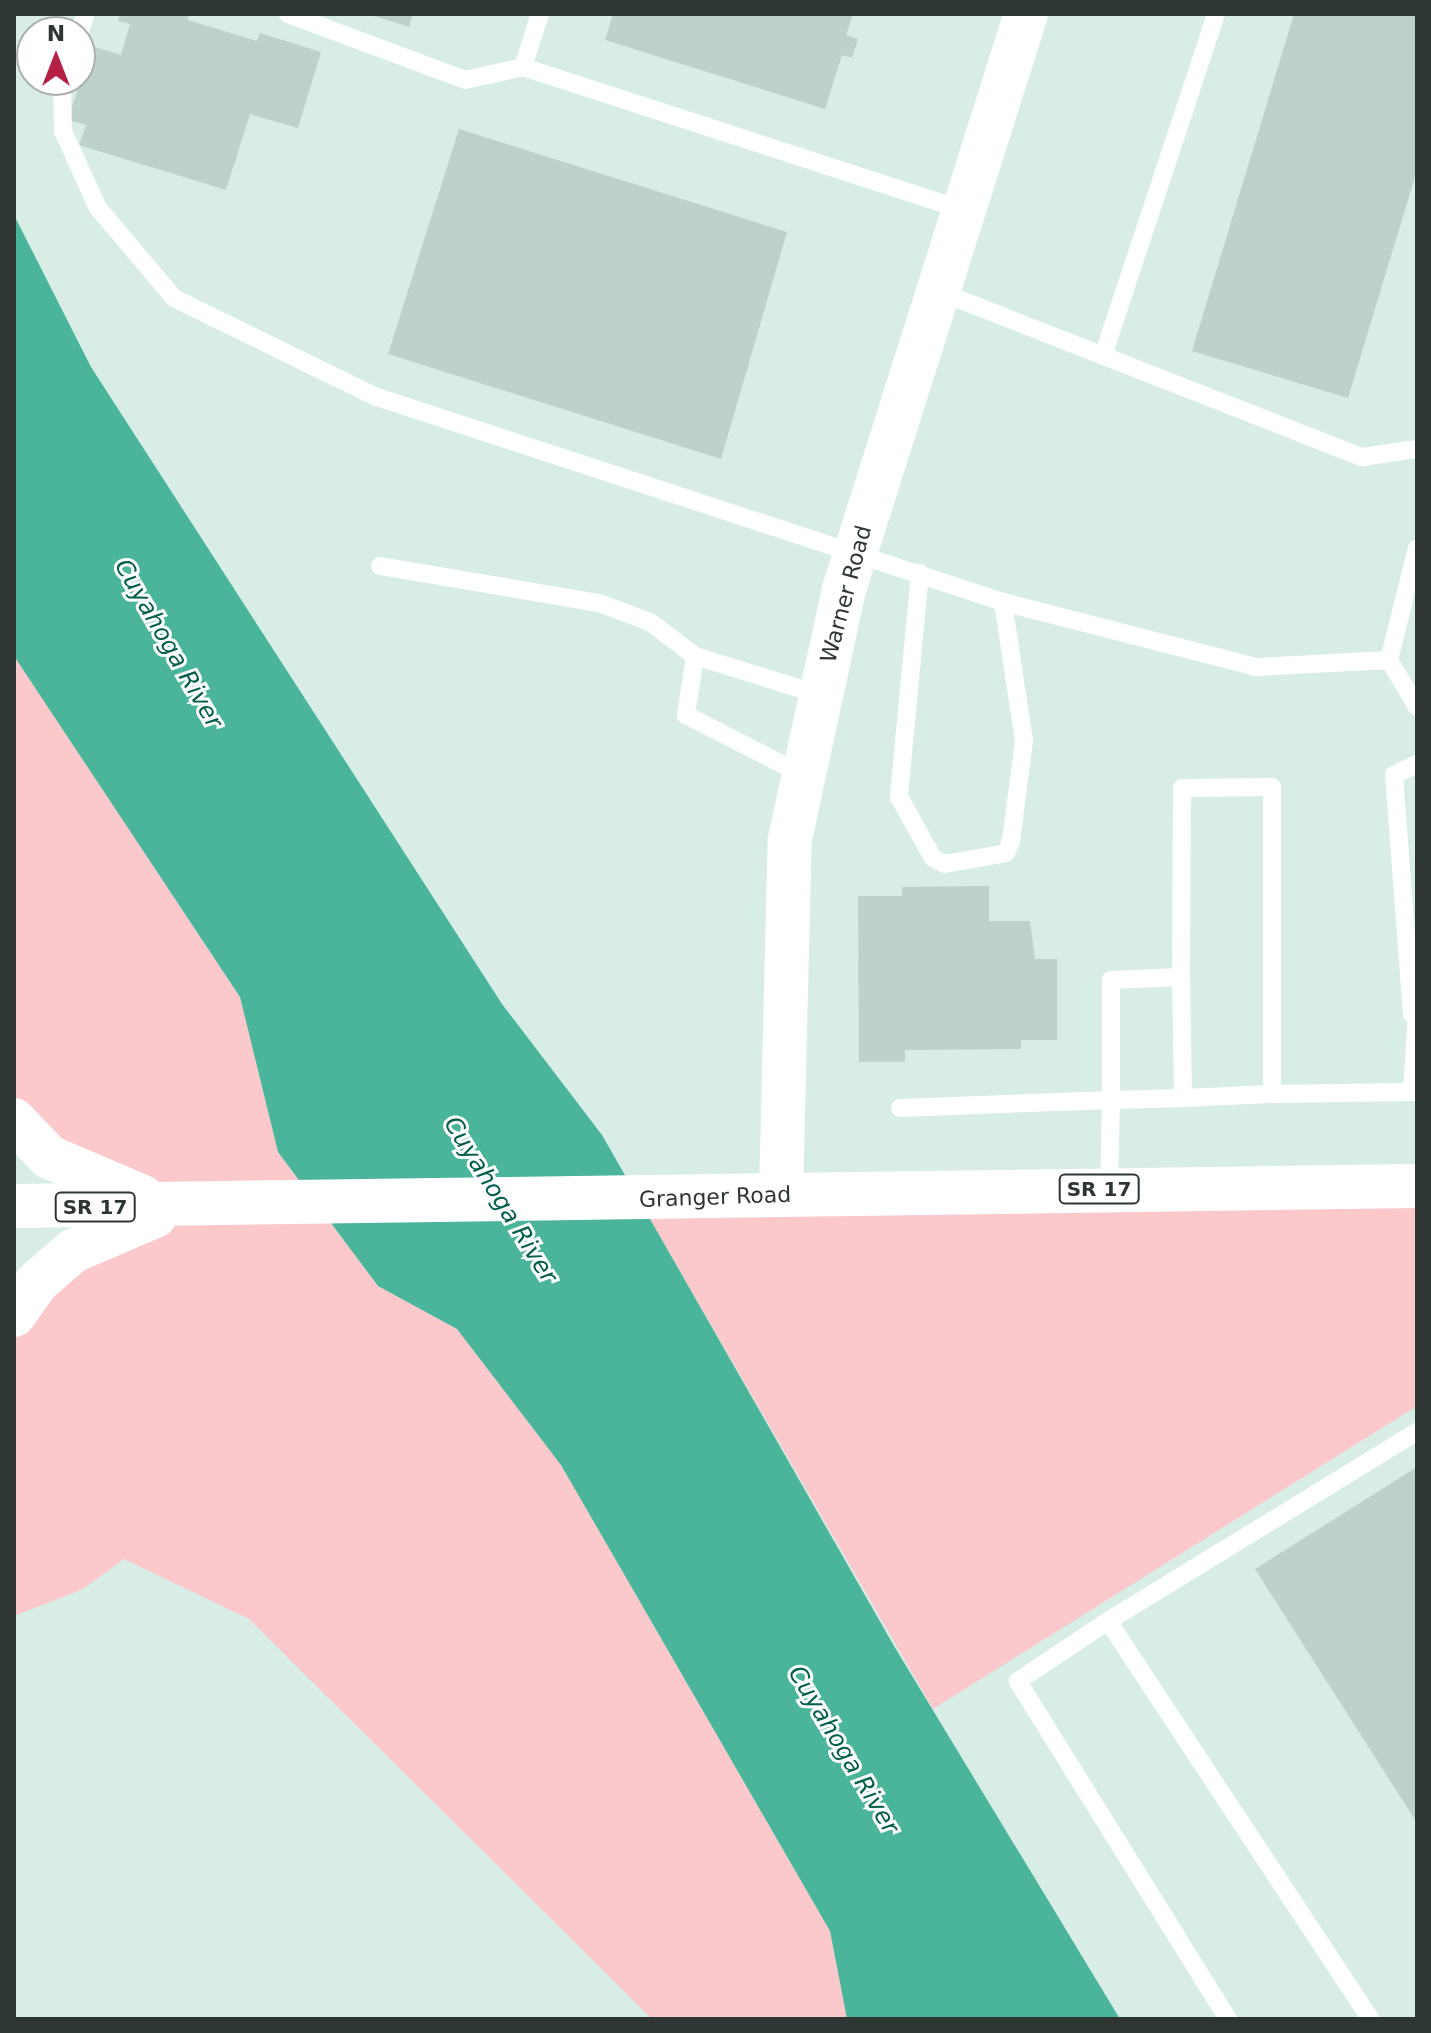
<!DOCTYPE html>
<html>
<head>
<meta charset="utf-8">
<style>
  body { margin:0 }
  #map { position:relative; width:1431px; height:2033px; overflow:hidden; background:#d7ede5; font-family:"DejaVu Sans",sans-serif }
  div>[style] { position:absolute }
  .green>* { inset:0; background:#fbc8cc }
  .water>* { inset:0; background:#4ab59a }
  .building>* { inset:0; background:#bcd2cb }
  .lane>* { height:18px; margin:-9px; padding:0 9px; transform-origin:9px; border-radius:9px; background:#fff }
  .secondary>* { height:44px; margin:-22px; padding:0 22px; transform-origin:22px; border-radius:22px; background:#fff }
  .primary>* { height:44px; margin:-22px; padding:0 22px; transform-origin:22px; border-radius:22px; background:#fff }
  span { translate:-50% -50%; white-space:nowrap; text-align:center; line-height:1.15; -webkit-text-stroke:6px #fff; paint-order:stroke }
  .shield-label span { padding:2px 6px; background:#fff; border:2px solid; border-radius:6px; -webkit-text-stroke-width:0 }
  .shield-label { font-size:20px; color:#2e3634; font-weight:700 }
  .street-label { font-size:22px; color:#2e3634 }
  .water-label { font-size:24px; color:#005e4c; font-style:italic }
  .frame { position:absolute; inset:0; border:16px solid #2e3634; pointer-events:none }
  .north { position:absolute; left:16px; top:16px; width:80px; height:80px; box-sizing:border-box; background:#fff; border:2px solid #abafae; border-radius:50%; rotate:0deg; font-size:22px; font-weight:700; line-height:32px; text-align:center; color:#2e3634 }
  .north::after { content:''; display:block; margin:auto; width:28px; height:36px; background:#b32044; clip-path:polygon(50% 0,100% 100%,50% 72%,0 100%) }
</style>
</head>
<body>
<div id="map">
  <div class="green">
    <i style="clip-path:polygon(14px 656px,240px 997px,278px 1152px,378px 1286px,457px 1329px,561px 1465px,830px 1931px,847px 2019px,652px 2019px,249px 1619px,124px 1559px,83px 1589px,14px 1616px,14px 1315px,107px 1233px,14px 1120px)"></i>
    <i style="clip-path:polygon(1417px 1186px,1417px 1406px,933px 1709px,639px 1200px)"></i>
  </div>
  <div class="water">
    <i style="clip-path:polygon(14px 215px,91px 367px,502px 1004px,602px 1135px,894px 1646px,1120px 2019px,847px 2019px,830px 1931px,561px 1465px,457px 1329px,378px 1286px,278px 1152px,240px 997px,14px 656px)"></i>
  </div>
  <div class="building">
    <i style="clip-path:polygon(120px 14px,189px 14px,188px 20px,257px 41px,260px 33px,321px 52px,298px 128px,250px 114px,226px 190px,79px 145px,86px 125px,68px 120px,91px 46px,121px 55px,130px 24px,118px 21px)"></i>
    <i style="clip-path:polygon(368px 14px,413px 14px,409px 27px)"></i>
    <i style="clip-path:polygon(613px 14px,853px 14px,846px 35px,858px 39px,852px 58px,842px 55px,825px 109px,605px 40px)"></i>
    <i style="clip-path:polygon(1294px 14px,1417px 14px,1417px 170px,1348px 398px,1192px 351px)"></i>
    <i style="clip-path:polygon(459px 129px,787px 232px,721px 459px,388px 354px)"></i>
    <i style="clip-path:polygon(989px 886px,989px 921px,1030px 921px,1035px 959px,1057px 959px,1057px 1040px,1021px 1040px,1021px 1049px,905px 1050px,905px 1062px,859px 1062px,858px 896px,902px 896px,902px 887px)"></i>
    <i style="clip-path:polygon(1417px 1467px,1417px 1823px,1255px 1569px)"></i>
  </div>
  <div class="lane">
    <i style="left:288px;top:14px;width:189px;rotate:20.4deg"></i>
    <i style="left:465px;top:80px;width:59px;rotate:-12.6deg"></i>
    <i style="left:540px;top:14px;width:56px;rotate:107.8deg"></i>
    <i style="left:523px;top:67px;width:464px;rotate:18deg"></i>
    <i style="left:79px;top:32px;width:19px;rotate:-69deg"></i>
    <i style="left:62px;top:80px;width:51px;rotate:88.9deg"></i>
    <i style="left:63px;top:131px;width:85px;rotate:65.6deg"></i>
    <i style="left:98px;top:208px;width:118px;rotate:49.8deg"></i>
    <i style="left:174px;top:298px;width:223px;rotate:26.1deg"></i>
    <i style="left:374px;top:396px;width:662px;rotate:18.13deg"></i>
    <i style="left:1003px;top:602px;width:262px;rotate:14.4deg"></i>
    <i style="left:1257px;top:667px;width:132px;rotate:-3deg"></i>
    <i style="left:1389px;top:660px;width:55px;rotate:59.2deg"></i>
    <i style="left:938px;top:291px;width:455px;rotate:21.4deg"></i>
    <i style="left:1362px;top:457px;width:56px;rotate:-8.3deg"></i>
    <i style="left:1103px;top:356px;width:360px;rotate:-71.7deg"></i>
    <i style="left:380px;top:566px;width:222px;rotate:9.6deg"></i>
    <i style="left:599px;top:603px;width:54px;rotate:20.4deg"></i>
    <i style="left:650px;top:622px;width:56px;rotate:37.1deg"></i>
    <i style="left:695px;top:656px;width:132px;rotate:17.2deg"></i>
    <i style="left:920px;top:573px;width:225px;rotate:95.4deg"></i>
    <i style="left:899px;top:797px;width:70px;rotate:60.9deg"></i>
    <i style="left:933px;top:858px;width:13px;rotate:27deg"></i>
    <i style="left:945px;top:864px;width:62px;rotate:-10.2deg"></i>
    <i style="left:1006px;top:853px;width:13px;rotate:-67deg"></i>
    <i style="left:1011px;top:841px;width:101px;rotate:-82.6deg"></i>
    <i style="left:1024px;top:741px;width:141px;rotate:-98.6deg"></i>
    <i style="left:695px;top:656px;width:60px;rotate:98.7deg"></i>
    <i style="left:686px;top:715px;width:131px;rotate:27.1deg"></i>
    <i style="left:1389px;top:660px;width:115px;rotate:-76deg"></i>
    <i style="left:1181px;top:977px;width:189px;rotate:-89.7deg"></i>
    <i style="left:1182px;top:788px;width:90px;rotate:-0.6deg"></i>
    <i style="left:1272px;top:787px;width:307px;rotate:90deg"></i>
    <i style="left:1272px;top:1094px;width:89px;rotate:177.4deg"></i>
    <i style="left:1412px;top:1014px;width:240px;rotate:-94.3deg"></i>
    <i style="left:1394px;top:775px;width:25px;rotate:-26deg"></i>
    <i style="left:1272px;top:1094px;width:140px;rotate:-0.8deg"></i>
    <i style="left:1412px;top:1092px;width:79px;rotate:-86.4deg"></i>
    <i style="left:900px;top:1108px;width:211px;rotate:-2.2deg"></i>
    <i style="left:1111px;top:1100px;width:72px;rotate:-1.6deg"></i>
    <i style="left:1183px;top:1098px;width:121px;rotate:-90.9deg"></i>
    <i style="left:1181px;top:977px;width:70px;rotate:177.5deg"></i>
    <i style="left:1111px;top:980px;width:120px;rotate:90deg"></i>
    <i style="left:1111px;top:1100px;width:89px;rotate:91.3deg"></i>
    <i style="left:1108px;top:1621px;width:362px;rotate:-31.5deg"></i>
    <i style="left:1228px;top:2019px;width:398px;rotate:-121.9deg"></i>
    <i style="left:1018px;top:1681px;width:108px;rotate:-33.7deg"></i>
    <i style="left:1108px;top:1621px;width:476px;rotate:56.6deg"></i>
  </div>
  <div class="secondary">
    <i style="left:781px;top:1195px;width:356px;rotate:-88.6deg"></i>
    <i style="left:790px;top:839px;width:256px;rotate:-77.8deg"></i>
    <i style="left:844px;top:589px;width:603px;rotate:-72.44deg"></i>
  </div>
  <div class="primary">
    <i style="left:14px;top:1120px;width:51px;rotate:46.6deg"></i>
    <i style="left:49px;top:1157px;width:102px;rotate:23.1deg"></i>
    <i style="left:14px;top:1206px;width:1403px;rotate:-0.82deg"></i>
    <i style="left:14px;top:1315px;width:39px;rotate:-55deg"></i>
    <i style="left:36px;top:1283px;width:49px;rotate:-40.9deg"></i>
    <i style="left:73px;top:1251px;width:89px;rotate:-23.1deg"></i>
  </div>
  <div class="shield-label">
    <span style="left:1099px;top:1189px">SR 17</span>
    <span style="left:95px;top:1207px">SR 17</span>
  </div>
  <div class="street-label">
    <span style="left:846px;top:594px;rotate:-75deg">Warner Road</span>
    <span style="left:715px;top:1197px;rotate:-2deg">Granger Road</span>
  </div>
  <div class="water-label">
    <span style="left:168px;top:644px;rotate:60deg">Cuyahoga River</span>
    <span style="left:500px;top:1200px;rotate:58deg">Cuyahoga River</span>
    <span style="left:843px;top:1750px;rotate:59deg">Cuyahoga River</span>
  </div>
  <div class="frame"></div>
  <div class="north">N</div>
</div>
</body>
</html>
